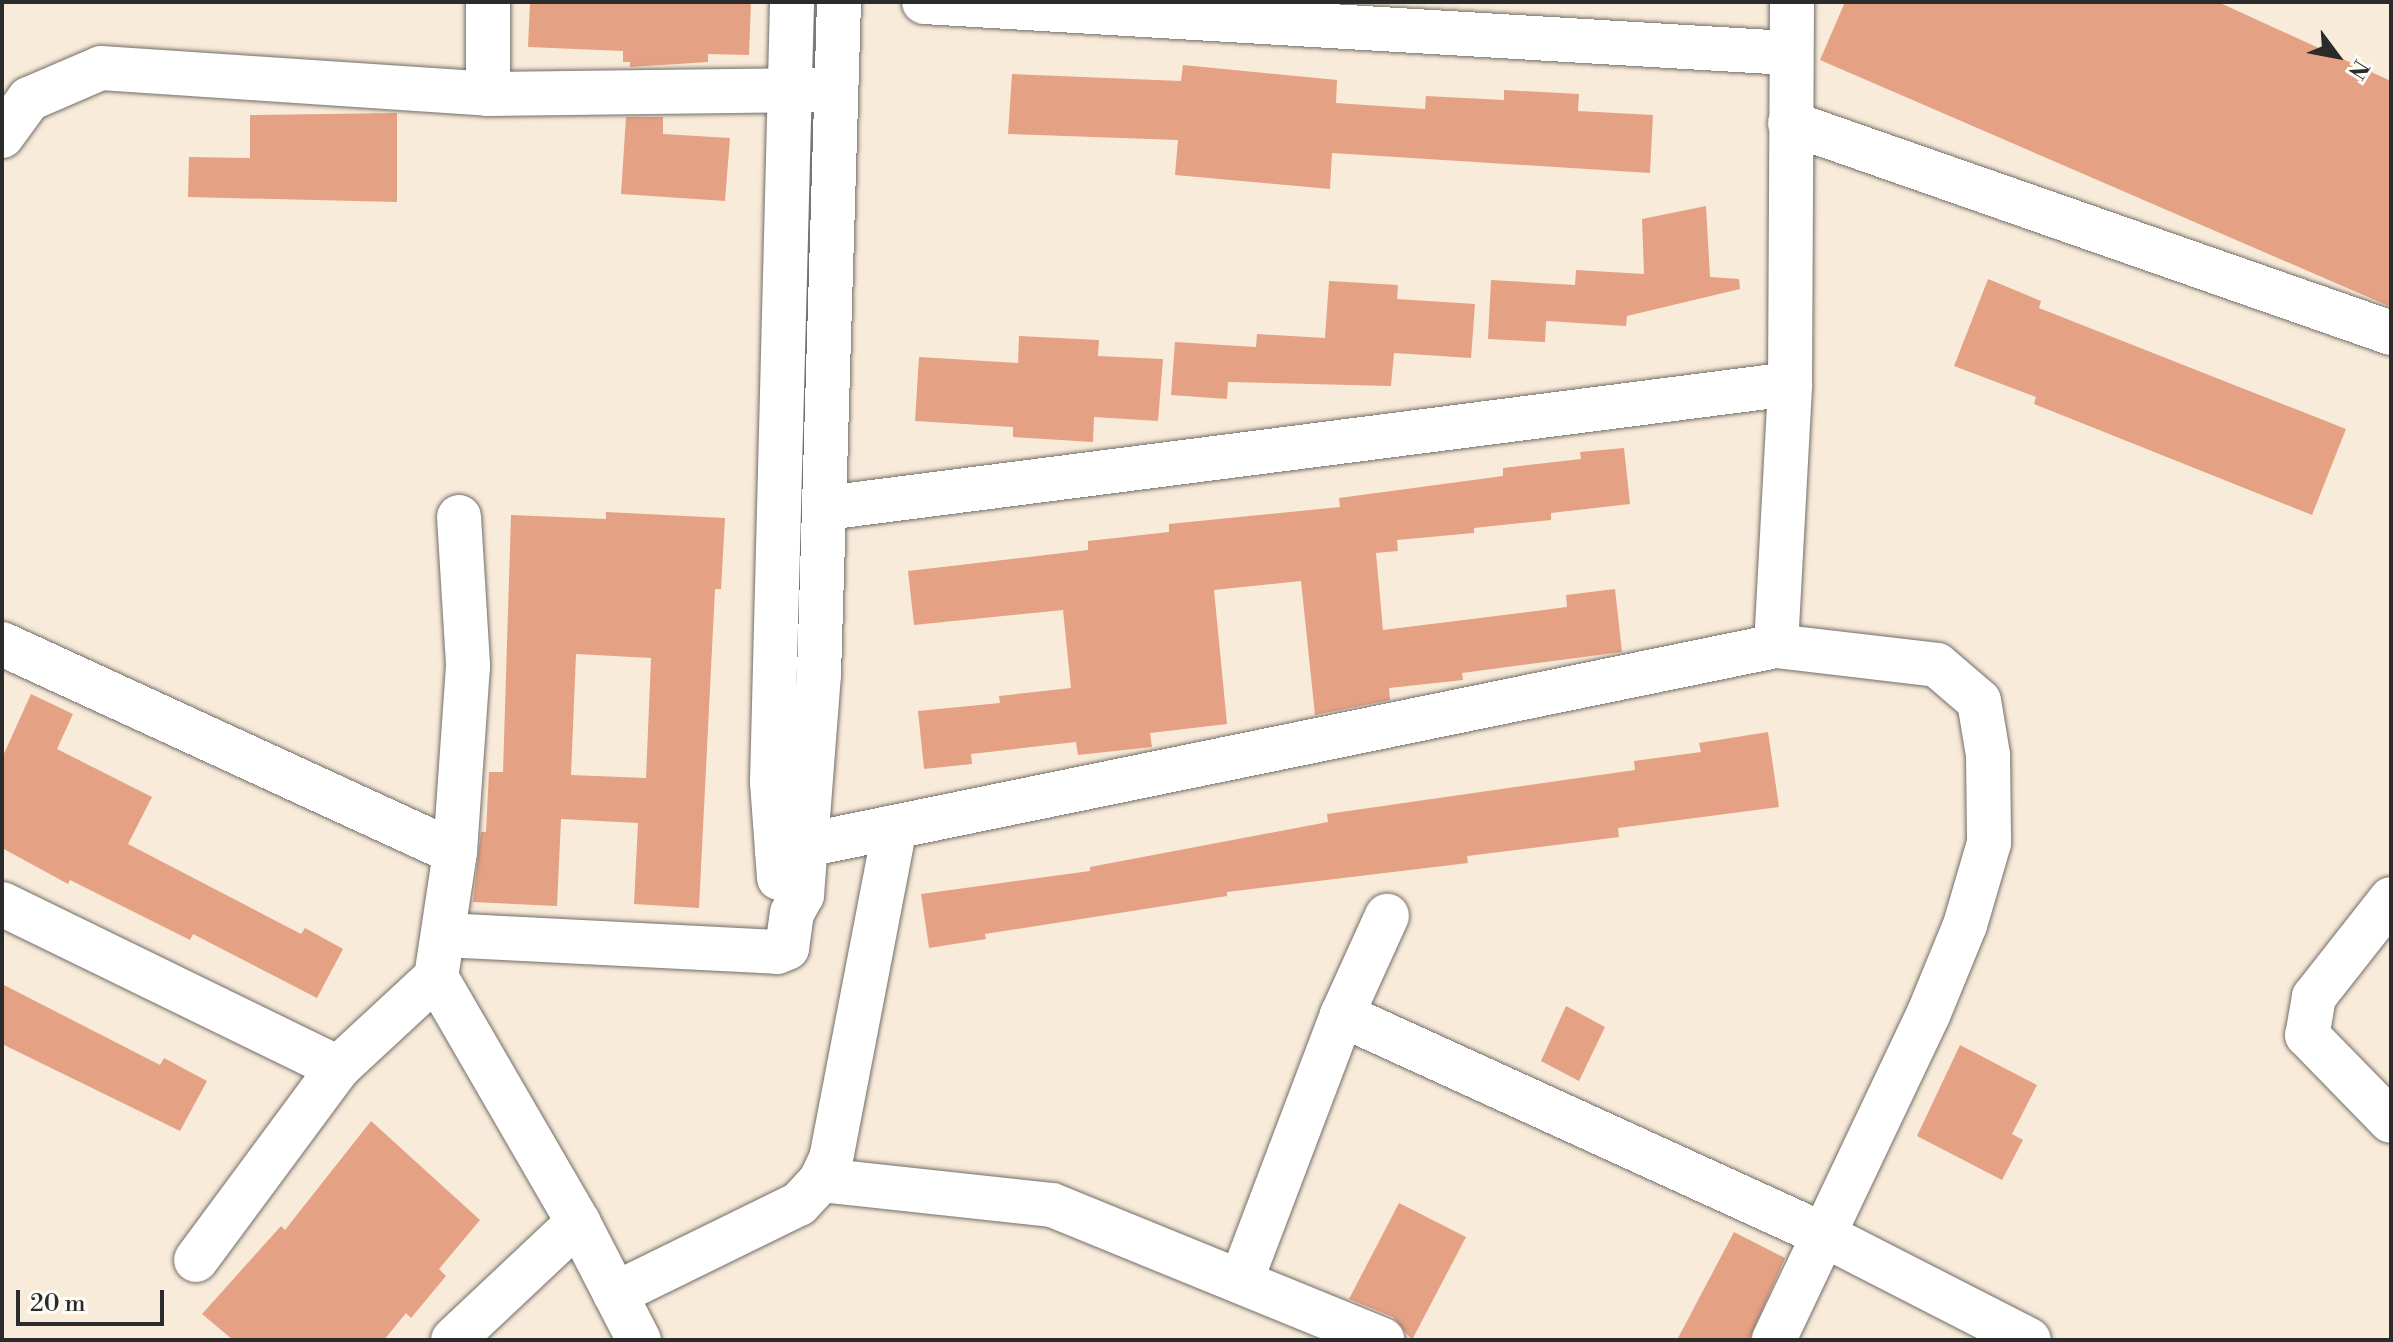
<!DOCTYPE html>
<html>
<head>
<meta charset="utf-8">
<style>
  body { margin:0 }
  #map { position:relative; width:2393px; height:1342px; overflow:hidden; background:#f9ebda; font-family:"Libre Bodoni",serif }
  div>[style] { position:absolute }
  .building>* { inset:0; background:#e5a184 }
  .roads { filter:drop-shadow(0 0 2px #736e68) drop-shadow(0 0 2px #736e68) }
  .minor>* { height:44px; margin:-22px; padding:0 22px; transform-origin:22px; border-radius:22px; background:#fff }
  span { translate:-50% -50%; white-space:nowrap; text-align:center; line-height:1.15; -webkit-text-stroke:7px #fdfcf7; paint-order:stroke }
  .frame { position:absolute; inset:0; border:4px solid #2b2b2b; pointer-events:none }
  .north { position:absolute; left:2297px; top:16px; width:80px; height:80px; -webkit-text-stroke:6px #fdfcf7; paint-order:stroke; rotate:122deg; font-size:22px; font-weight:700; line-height:32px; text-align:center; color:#2b2b2b }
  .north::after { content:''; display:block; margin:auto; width:28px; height:36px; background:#2b2b2b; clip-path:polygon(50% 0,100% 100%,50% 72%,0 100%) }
  .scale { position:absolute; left:16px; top:1290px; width:148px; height:36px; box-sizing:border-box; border:4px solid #2b2b2b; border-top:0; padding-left:10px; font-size:24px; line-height:28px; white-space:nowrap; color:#2b2b2b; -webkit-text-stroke:6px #fdfcf7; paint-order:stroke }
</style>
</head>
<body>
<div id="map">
  <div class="building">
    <i style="clip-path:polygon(530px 2px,751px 2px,749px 55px,708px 54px,708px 62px,630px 67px,630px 62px,623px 62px,623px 51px,528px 47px)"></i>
    <i style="clip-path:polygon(1845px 2px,2218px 2px,2391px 81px,2391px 307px,1820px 60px)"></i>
    <i style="clip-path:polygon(1183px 65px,1337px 80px,1336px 103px,1425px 109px,1426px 96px,1504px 100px,1504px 90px,1579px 94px,1578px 111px,1653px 115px,1650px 173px,1332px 153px,1330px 189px,1175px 175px,1178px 140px,1008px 134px,1012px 74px,1181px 81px)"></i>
    <i style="clip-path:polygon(397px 113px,397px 202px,188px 197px,189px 157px,250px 158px,250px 115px)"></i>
    <i style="clip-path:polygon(626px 117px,663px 117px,663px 134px,730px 138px,725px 201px,621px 194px)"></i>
    <i style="clip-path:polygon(1706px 206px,1710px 277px,1739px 279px,1740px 289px,1627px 316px,1626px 326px,1546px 321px,1545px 342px,1488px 339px,1491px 280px,1575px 285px,1576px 270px,1644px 274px,1642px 219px)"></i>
    <i style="clip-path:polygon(1988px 279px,2041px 301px,2039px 308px,2346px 429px,2312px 515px,2034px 404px,2036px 397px,1954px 366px)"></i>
    <i style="clip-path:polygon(1329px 281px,1398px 285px,1397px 299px,1475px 304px,1471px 358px,1394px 353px,1391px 386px,1228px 382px,1227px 399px,1171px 395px,1175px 342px,1256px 347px,1257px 334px,1325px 338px)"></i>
    <i style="clip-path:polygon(1019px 336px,1099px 340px,1098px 356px,1163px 359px,1158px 421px,1094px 417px,1093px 442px,1013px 437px,1013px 427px,915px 421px,919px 357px,1018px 363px)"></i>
    <i style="clip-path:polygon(1624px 448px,1630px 504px,1551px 513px,1551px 520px,1474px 528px,1474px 533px,1397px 540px,1398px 551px,1376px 553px,1383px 630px,1567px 607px,1566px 595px,1615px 589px,1622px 652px,1462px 673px,1463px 680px,1389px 688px,1390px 700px,1315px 715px,1301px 581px,1214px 590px,1227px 724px,1150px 733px,1152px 747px,1078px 755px,1076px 742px,971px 754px,972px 764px,924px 769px,918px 711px,1000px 703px,999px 696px,1071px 688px,1063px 610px,914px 625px,908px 571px,1088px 550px,1088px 541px,1169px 532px,1169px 524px,1340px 507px,1339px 498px,1503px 476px,1503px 468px,1581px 459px,1580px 452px)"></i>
    <i style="clip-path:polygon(evenodd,606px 512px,725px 518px,721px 589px,715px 589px,699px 908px,634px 904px,638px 823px,561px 819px,557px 906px,473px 902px,481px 832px,486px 832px,489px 772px,503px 772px,511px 515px,606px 519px,606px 512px,576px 654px,651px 658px,646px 778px,571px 775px,576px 654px)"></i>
    <i style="clip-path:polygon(31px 694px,73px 714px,57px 749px,152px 797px,128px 844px,301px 934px,305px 928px,343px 949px,317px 998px,193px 934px,190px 940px,70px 880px,68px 884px,2px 848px,2px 758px)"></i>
    <i style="clip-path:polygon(1768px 732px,1779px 807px,1618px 828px,1619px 837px,1467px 856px,1468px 863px,1227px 892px,1227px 896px,985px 934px,986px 939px,929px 948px,921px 894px,1090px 871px,1090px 867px,1328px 822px,1327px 814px,1635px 770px,1634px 761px,1701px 752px,1699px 743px)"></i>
    <i style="clip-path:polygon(2px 984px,160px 1065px,164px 1058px,207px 1081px,180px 1131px,2px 1044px)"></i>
    <i style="clip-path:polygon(1566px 1006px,1605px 1027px,1579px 1081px,1541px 1061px)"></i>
    <i style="clip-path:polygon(1960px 1045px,2037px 1085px,2012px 1134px,2023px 1140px,2002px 1180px,1917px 1136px)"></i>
    <i style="clip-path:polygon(371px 1121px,480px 1220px,439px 1269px,446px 1276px,411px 1318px,406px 1313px,384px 1340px,233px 1340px,202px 1314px,281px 1226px,285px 1230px)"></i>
    <i style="clip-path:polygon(1399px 1203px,1466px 1237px,1412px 1340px,1393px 1317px,1349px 1299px)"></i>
    <i style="clip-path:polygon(1734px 1232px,1785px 1258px,1749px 1340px,1677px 1340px)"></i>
  </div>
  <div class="roads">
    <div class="minor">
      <i style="left:488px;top:2px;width:92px;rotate:90deg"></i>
      <i style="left:924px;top:2px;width:866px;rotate:3.38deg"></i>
      <i style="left:1790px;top:123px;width:637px;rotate:19.26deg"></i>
      <i style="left:2px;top:136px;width:46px;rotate:-53.9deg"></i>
      <i style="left:29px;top:99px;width:78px;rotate:-23.3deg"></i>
      <i style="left:101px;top:68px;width:388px;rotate:3.8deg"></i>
      <i style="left:488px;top:94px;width:329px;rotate:-0.7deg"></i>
      <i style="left:826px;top:508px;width:972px;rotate:-7.33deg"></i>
      <i style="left:459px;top:517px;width:149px;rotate:86.5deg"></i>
      <i style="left:468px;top:666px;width:186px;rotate:94deg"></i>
      <i style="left:455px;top:852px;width:126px;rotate:98.6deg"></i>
      <i style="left:436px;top:977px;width:283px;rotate:59.9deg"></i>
      <i style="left:578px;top:1222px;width:133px;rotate:62.7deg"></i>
      <i style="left:2px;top:644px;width:498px;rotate:24.7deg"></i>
      <i style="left:1776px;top:646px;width:262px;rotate:-86.9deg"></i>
      <i style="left:1790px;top:384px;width:382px;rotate:-89.7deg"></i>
      <i style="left:777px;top:851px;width:1020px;rotate:-11.6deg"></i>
      <i style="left:1776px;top:646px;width:162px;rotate:6.7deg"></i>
      <i style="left:1937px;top:665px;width:55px;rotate:40.6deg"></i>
      <i style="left:1979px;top:701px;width:55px;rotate:80.5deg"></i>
      <i style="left:1988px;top:755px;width:88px;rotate:89.3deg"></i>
      <i style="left:1989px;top:843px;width:85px;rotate:106.3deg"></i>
      <i style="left:1965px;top:925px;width:97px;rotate:112.3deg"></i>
      <i style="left:1928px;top:1015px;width:360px;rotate:115.4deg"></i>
      <i style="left:779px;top:878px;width:96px;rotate:-94.2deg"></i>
      <i style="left:772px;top:782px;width:780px;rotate:-88.53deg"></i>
      <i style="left:2391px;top:899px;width:125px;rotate:128.2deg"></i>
      <i style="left:2314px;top:997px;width:39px;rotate:100deg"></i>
      <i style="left:2307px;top:1035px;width:120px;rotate:45.7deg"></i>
      <i style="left:2px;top:904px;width:374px;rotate:26deg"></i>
      <i style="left:444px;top:935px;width:333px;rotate:2.9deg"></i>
      <i style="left:777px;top:952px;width:11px;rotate:-22deg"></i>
      <i style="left:787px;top:948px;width:35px;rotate:-82deg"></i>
      <i style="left:792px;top:913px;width:21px;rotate:-61deg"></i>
      <i style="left:802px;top:895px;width:221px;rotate:-85.6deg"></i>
      <i style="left:819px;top:675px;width:673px;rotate:-88.3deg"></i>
      <i style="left:1342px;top:1015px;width:530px;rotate:24.53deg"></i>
      <i style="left:1824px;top:1235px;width:230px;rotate:27.1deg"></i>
      <i style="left:821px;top:1180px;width:232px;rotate:6.2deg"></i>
      <i style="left:1052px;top:1205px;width:357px;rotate:22.2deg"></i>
      <i style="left:196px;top:1260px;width:239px;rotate:-53.5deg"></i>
      <i style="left:338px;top:1068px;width:134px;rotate:-42.9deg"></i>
      <i style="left:1241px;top:1281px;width:285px;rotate:-69.2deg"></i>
      <i style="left:1342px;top:1015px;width:109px;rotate:-65.6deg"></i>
      <i style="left:615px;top:1294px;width:205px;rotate:-26.1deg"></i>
      <i style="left:799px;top:1204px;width:33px;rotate:-47deg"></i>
      <i style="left:821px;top:1180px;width:23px;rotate:-65deg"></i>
      <i style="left:831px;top:1159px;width:337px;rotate:-79.1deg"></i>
      <i style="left:453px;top:1340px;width:172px;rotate:-43.3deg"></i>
    </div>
  </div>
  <div class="frame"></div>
  <div class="north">N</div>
  <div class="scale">20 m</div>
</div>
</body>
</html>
